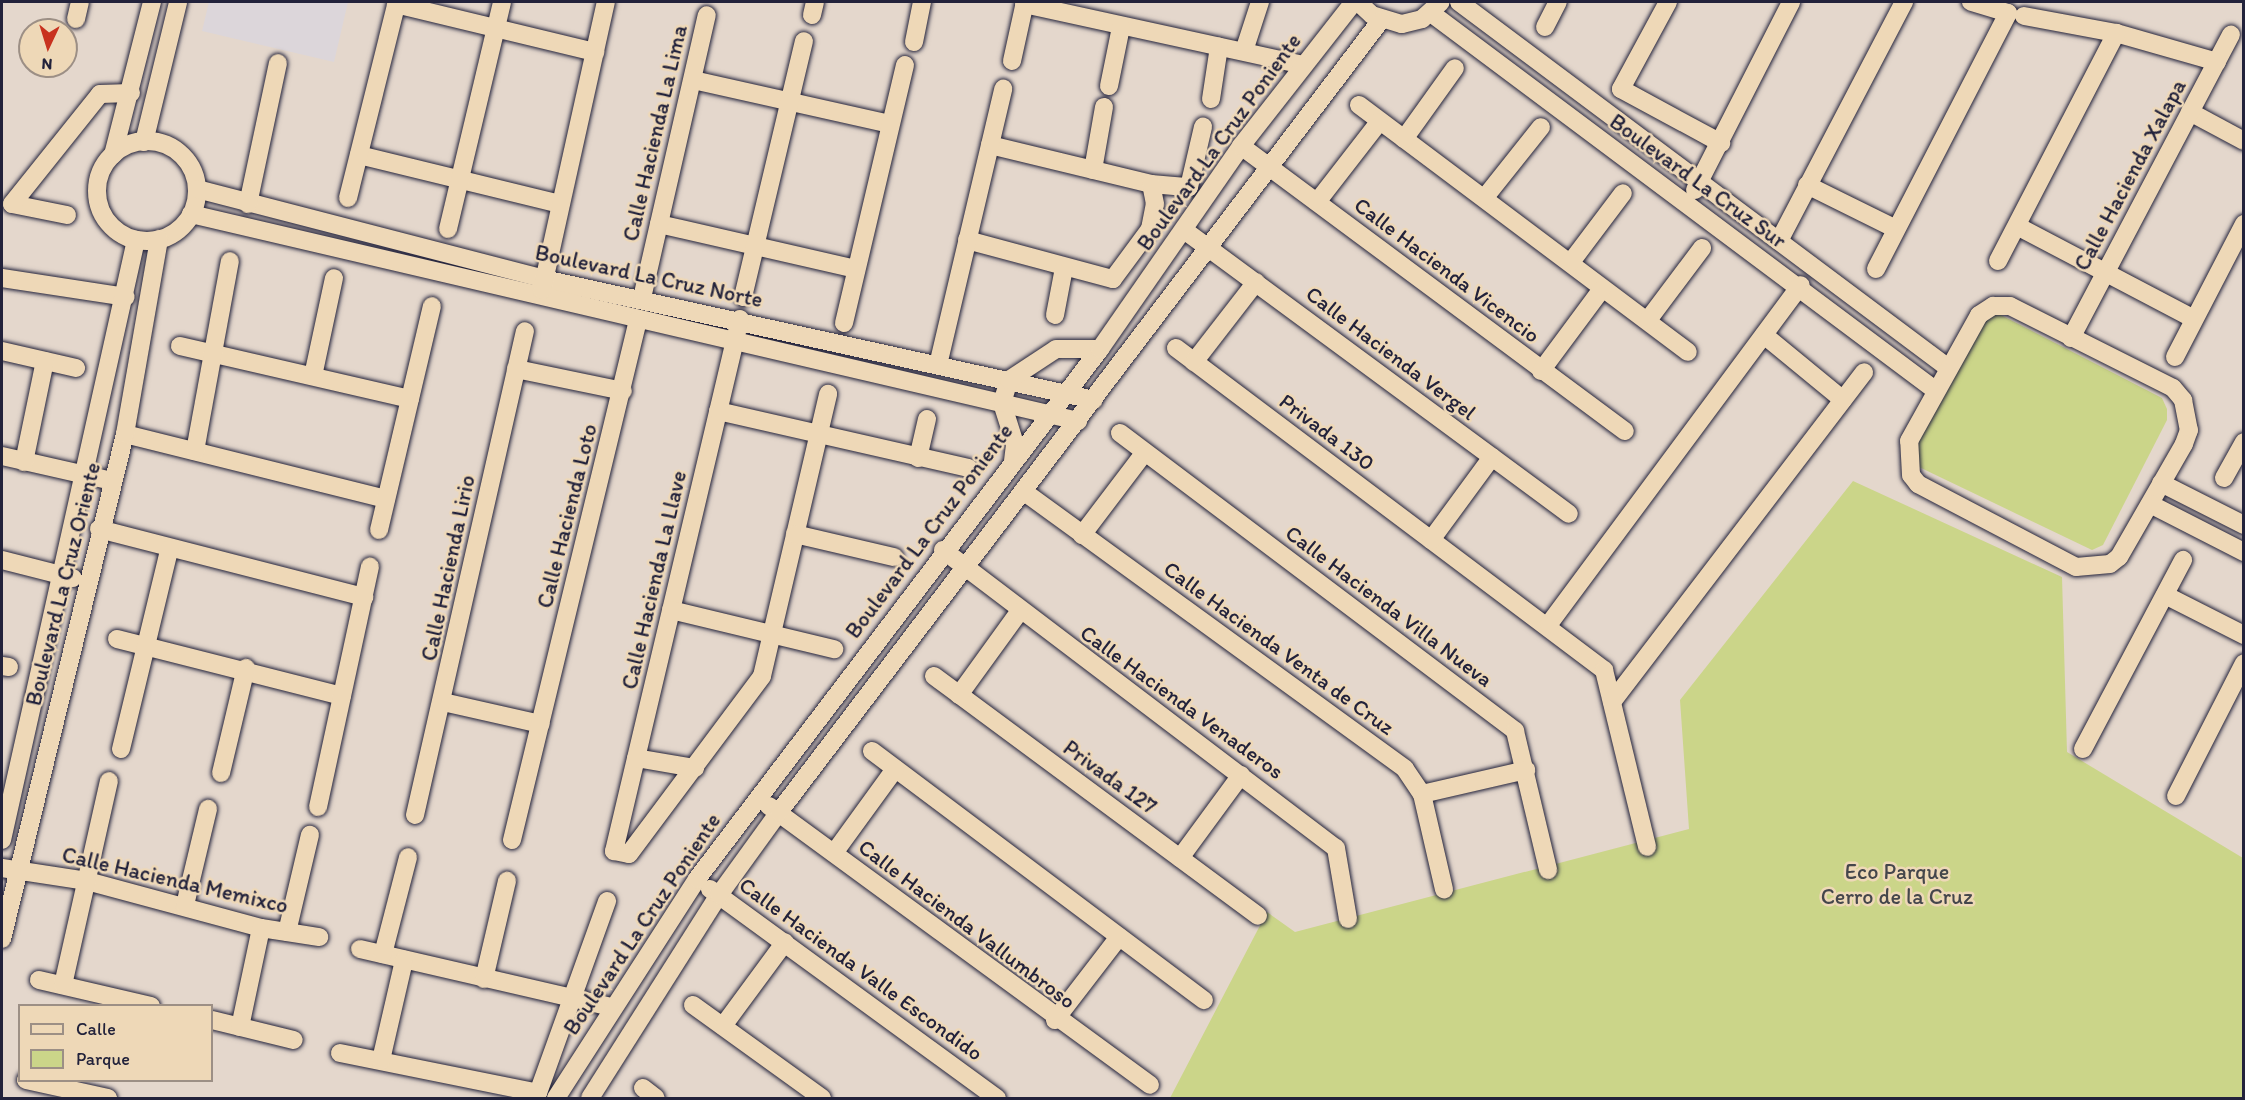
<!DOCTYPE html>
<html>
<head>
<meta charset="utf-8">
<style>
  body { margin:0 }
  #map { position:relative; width:2245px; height:1100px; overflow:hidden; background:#e4d7cc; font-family:Itim,sans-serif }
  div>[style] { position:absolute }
  .built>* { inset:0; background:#dcd6da }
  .green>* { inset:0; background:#cbd589 }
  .roads { filter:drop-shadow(0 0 2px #22223b) drop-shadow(0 0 2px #22223b) }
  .minor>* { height:18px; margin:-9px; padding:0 9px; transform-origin:9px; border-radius:9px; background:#eed8b7 }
  .minor>.ring { margin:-9px; padding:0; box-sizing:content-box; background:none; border:18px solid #eed8b7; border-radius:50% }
  span { translate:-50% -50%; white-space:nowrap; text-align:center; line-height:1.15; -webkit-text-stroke:5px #eed8b7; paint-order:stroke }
  .street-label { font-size:22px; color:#22223b }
  .park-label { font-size:22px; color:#44464b }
  .frame { position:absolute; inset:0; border:3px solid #22223b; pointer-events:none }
  .legend { position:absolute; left:18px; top:1004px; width:195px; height:78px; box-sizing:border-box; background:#eed8b7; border:2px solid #9c8f85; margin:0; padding:8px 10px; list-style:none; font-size:18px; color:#22223b }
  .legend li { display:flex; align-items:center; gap:12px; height:30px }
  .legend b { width:30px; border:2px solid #9c8f85 }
  .north { position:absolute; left:18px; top:18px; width:60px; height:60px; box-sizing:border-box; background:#eed8b7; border:2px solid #9c8f85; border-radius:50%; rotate:184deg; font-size:16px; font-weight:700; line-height:24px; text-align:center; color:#22223b }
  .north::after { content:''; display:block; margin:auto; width:21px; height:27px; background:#c8321e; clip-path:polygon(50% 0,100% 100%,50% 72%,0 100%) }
</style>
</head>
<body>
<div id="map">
  <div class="built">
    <i style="clip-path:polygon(209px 2px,348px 2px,334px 62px,202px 31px)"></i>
  </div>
  <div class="green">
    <i style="clip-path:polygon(1997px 313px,2162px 398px,2167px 409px,2167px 420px,2103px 545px,2092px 550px,1919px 467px,1910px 446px,1984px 317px)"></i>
    <i style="clip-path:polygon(1853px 481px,2062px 577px,2067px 752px,2243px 858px,2243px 1098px,1170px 1098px,1267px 912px,1295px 932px,1689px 829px,1680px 700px)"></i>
  </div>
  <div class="roads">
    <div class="minor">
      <i style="left:1358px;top:2px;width:19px;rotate:43deg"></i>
      <i style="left:1372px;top:15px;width:31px;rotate:17deg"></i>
      <i style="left:1402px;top:24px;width:21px;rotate:-14deg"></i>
      <i style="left:1422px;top:19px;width:25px;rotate:-42deg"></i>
      <i style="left:1459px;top:2px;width:609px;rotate:36.79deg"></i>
      <i style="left:1668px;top:2px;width:99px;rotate:118.4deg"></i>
      <i style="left:1621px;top:89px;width:114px;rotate:28.4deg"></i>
      <i style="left:396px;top:4px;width:205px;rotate:13.6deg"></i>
      <i style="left:1024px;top:4px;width:286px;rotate:12.3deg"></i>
      <i style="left:1431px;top:13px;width:629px;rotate:36.8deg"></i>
      <i style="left:812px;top:15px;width:13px;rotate:-77deg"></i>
      <i style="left:2024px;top:16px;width:94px;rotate:10.5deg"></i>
      <i style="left:2116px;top:33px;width:105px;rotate:16deg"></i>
      <i style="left:76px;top:19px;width:17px;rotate:-77deg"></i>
      <i style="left:1545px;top:27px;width:28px;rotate:-63deg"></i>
      <i style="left:914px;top:42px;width:41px;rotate:-78.7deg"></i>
      <i style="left:1244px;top:51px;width:52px;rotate:-71.9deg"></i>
      <i style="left:1012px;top:61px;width:60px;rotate:-77.6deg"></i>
      <i style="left:693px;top:80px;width:202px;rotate:12.6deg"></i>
      <i style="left:1109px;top:86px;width:60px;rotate:-78.5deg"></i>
      <i style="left:1211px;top:99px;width:53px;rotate:-81.3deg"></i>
      <i style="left:1359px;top:105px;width:411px;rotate:36.9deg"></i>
      <i style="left:2190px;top:112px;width:61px;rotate:28.2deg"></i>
      <i style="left:1404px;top:139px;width:87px;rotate:-54.3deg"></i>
      <i class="ring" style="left:97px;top:141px;width:82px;height:82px"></i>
      <i style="left:144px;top:142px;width:144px;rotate:-76.3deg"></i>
      <i style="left:990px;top:145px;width:166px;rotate:13.6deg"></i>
      <i style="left:1151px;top:184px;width:38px;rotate:5deg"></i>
      <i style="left:1189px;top:187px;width:62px;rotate:-76.9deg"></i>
      <i style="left:1241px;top:146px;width:478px;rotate:36.6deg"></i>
      <i style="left:113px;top:155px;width:158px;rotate:-75.7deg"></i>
      <i style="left:359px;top:155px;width:207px;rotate:13.7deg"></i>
      <i style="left:1093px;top:170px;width:64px;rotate:-80.1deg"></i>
      <i style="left:1807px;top:185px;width:99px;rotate:26.3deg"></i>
      <i style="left:197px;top:189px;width:358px;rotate:14.5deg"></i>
      <i style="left:544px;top:279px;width:563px;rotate:12.41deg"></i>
      <i style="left:1695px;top:190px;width:211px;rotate:-62.9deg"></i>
      <i style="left:1486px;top:196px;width:88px;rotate:-51.4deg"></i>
      <i style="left:348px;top:198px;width:202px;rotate:-76deg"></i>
      <i style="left:1317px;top:202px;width:101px;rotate:-52.2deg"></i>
      <i style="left:248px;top:204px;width:144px;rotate:-78deg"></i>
      <i style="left:191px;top:214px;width:911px;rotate:13.14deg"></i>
      <i style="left:67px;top:215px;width:56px;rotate:-168.7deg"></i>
      <i style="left:12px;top:204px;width:141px;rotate:-51.3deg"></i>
      <i style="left:100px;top:94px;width:31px;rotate:-2deg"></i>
      <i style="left:659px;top:224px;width:202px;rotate:12.9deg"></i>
      <i style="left:2017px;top:226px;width:200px;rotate:27.7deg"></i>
      <i style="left:448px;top:229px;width:233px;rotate:-76.6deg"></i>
      <i style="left:1184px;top:230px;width:478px;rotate:36.4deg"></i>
      <i style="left:967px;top:240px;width:151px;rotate:15deg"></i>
      <i style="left:1113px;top:279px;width:62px;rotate:-53.5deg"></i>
      <i style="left:1150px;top:229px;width:25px;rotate:-79deg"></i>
      <i style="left:1155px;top:204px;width:20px;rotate:-101deg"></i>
      <i style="left:1779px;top:241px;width:270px;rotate:-62.4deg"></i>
      <i style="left:1998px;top:261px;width:257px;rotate:-62.6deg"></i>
      <i style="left:1571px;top:262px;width:86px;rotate:-53deg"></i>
      <i style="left:1876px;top:269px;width:288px;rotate:-62.7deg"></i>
      <i style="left:2008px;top:13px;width:39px;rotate:-163deg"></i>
      <i style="left:2px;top:278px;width:125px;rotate:8.7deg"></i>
      <i style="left:542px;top:290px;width:295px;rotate:-77.5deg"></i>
      <i style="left:743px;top:297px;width:263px;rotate:-76.6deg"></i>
      <i style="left:642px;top:298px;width:290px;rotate:-77.1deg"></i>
      <i style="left:1993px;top:306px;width:17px"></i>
      <i style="left:2010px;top:306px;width:182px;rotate:26.7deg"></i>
      <i style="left:2173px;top:388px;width:16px;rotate:50deg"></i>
      <i style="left:2183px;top:400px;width:31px;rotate:79deg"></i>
      <i style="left:2189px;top:430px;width:15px;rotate:110deg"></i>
      <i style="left:2184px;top:444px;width:130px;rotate:119.9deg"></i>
      <i style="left:2119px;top:557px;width:11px;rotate:142deg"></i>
      <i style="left:2110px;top:564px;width:34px;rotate:175deg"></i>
      <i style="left:2076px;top:567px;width:178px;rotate:-152.3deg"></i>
      <i style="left:1918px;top:484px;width:11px;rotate:-128deg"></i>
      <i style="left:1911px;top:475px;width:34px;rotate:-93deg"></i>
      <i style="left:1909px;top:441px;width:144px;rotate:-60.9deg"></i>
      <i style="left:1979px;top:315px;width:17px;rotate:-33deg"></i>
      <i style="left:1055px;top:315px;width:48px;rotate:-79.2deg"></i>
      <i style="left:740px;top:319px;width:547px;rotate:103.32deg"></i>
      <i style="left:614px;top:851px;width:15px;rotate:11deg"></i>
      <i style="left:629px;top:854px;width:222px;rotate:-53.2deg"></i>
      <i style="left:762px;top:676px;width:290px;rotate:-76.8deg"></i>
      <i style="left:1648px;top:320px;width:90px;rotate:-53.1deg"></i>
      <i style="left:844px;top:323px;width:265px;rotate:-76.7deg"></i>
      <i style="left:1764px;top:335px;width:102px;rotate:39.4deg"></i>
      <i style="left:2071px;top:338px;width:343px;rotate:-62.2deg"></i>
      <i style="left:180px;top:346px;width:236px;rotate:13deg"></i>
      <i style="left:1176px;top:348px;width:536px;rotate:36.96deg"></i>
      <i style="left:1604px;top:670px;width:182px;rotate:76.3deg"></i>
      <i style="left:2px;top:351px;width:76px;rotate:12.9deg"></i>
      <i style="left:2175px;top:357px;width:150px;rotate:-62.6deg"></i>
      <i style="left:1194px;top:362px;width:101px;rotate:-52.2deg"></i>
      <i style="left:938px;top:365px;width:284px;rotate:-76.7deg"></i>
      <i style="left:516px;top:369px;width:109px;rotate:11.6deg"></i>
      <i style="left:1541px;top:371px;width:102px;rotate:-53.4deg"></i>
      <i style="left:313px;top:376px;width:100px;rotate:-77.9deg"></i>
      <i style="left:718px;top:411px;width:257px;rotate:12.8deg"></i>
      <i style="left:1120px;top:433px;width:495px;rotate:37deg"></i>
      <i style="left:1515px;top:731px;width:143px;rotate:76.6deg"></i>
      <i style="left:125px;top:434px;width:269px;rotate:14deg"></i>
      <i style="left:195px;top:451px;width:193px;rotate:-79.6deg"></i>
      <i style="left:2px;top:456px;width:113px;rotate:12.8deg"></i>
      <i style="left:918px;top:458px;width:40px;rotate:-77deg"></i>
      <i style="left:1013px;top:461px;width:17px;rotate:-83deg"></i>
      <i style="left:1015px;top:444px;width:43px;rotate:-107.6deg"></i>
      <i style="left:1002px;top:403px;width:24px;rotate:-73deg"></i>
      <i style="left:1009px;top:380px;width:56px;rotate:-33.4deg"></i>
      <i style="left:1056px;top:349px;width:44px"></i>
      <i style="left:24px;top:462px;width:103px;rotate:-78.3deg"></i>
      <i style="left:2224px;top:478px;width:41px;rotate:-60.9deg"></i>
      <i style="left:2161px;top:483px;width:93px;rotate:26.8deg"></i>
      <i style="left:1023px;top:491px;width:472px;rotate:36deg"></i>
      <i style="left:1405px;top:769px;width:30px;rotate:56deg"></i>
      <i style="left:1422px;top:794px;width:98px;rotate:77deg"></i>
      <i style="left:2150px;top:504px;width:106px;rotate:27.1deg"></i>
      <i style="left:99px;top:529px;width:274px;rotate:14.4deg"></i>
      <i style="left:379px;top:530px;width:230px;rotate:-76.7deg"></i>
      <i style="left:795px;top:534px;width:102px;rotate:13.1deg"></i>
      <i style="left:1082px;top:535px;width:104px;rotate:-52.8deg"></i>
      <i style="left:1431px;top:540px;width:103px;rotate:-53.7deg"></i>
      <i style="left:943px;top:550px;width:493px;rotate:37.2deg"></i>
      <i style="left:1336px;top:848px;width:72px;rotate:80.4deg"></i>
      <i style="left:2px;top:560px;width:73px;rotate:14.2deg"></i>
      <i style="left:2165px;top:595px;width:89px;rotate:26.9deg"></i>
      <i style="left:671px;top:610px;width:168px;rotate:13.5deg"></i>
      <i style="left:1549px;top:624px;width:422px;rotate:-53.4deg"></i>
      <i style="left:117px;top:639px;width:232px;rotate:14.2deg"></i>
      <i style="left:2px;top:666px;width:7px;rotate:8deg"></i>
      <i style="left:934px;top:676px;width:403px;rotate:36.5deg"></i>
      <i style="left:959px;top:695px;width:102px;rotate:-54.1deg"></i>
      <i style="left:443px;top:702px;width:100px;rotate:12.7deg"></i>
      <i style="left:1612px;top:702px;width:415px;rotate:-52.6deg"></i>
      <i style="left:121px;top:749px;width:205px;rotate:-76.4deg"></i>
      <i style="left:2083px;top:749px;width:214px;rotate:-62.1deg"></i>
      <i style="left:872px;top:751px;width:415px;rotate:36.9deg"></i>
      <i style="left:636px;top:758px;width:60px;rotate:9.6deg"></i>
      <i style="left:221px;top:773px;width:108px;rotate:-76.6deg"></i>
      <i style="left:1422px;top:794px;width:107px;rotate:-13deg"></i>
      <i style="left:2176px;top:796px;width:149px;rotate:-62.9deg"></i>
      <i style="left:769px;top:806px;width:472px;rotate:36.2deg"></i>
      <i style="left:318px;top:807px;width:246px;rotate:-77.8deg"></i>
      <i style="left:415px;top:815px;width:496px;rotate:-77.2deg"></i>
      <i style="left:2px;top:840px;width:615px;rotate:-77.41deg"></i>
      <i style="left:512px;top:840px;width:535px;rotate:-76.38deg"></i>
      <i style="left:834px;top:853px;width:104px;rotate:-54deg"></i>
      <i style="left:1180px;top:858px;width:103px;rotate:-53.7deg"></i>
      <i style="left:2px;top:868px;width:86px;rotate:8.7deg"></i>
      <i style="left:87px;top:881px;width:180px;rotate:15.1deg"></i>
      <i style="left:261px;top:928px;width:59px;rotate:8.8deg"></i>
      <i style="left:710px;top:889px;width:355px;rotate:36.1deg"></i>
      <i style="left:185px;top:905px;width:99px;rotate:-76.5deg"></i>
      <i style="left:287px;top:932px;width:100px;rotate:-76.7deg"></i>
      <i style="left:2px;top:939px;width:520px;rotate:-76.31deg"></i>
      <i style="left:125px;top:434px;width:198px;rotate:-80.1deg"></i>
      <i style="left:360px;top:949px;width:259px;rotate:13deg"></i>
      <i style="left:383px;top:954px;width:100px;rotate:-75.5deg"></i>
      <i style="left:484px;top:979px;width:101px;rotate:-76.8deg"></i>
      <i style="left:39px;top:980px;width:115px;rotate:13.1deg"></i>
      <i style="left:63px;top:985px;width:209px;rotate:-77.3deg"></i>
      <i style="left:693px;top:1005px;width:159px;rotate:35.8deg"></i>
      <i style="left:212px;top:1020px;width:84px;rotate:13.7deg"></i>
      <i style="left:1055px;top:1020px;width:105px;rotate:-52.4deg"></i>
      <i style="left:723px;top:1026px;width:104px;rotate:-53.6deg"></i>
      <i style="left:240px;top:1027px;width:101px;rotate:-78deg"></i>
      <i style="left:340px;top:1053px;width:202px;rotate:11.4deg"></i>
      <i style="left:538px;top:1093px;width:204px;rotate:-70.2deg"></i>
      <i style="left:381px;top:1060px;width:103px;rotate:-77deg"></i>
      <i style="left:26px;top:1080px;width:84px;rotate:12.4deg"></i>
      <i style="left:643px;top:1088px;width:16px;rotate:38deg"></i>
      <i style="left:556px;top:1098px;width:260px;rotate:-57.2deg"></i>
      <i style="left:697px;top:879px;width:666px;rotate:-52.75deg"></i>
      <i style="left:1100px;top:349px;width:247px;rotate:-55.2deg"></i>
      <i style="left:1241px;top:146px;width:183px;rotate:-51.9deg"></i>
      <i style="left:590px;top:1098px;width:241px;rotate:-57.6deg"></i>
      <i style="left:719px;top:895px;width:102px;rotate:-54.1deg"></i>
      <i style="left:779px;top:812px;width:995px;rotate:-52.76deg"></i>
    </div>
  </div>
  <div class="street-label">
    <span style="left:655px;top:133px;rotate:-77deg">Calle Hacienda La Lima</span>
    <span style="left:1219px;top:142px;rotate:-54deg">Boulevard La Cruz Poniente</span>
    <span style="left:2130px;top:175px;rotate:-62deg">Calle Hacienda Xalapa</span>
    <span style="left:1698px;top:181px;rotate:36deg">Boulevard La Cruz Sur</span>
    <span style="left:1447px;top:270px;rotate:37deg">Calle Hacienda Vicencio</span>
    <span style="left:649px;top:276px;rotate:12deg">Boulevard La Cruz Norte</span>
    <span style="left:1391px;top:353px;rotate:37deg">Calle Hacienda Vergel</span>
    <span style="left:1327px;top:432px;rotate:37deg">Privada 130</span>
    <span style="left:567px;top:516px;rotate:-76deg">Calle Hacienda Loto</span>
    <span style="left:929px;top:531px;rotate:-53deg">Boulevard La Cruz Poniente</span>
    <span style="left:448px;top:568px;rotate:-78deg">Calle Hacienda Lirio</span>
    <span style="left:654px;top:580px;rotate:-77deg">Calle Hacienda La Llave</span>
    <span style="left:63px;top:584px;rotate:-76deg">Boulevard La Cruz Oriente</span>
    <span style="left:1389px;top:606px;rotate:37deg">Calle Hacienda Villa Nueva</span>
    <span style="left:1279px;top:648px;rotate:36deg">Calle Hacienda Venta de Cruz</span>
    <span style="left:1182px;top:702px;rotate:36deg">Calle Hacienda Venaderos</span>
    <span style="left:1110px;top:777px;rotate:36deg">Privada 127</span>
    <span style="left:175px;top:880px;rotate:13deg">Calle Hacienda Memixco</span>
    <span style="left:642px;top:924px;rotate:-56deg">Boulevard La Cruz Poniente</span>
    <span style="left:967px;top:924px;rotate:37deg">Calle Hacienda Vallumbroso</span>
    <span style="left:861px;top:969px;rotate:36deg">Calle Hacienda Valle Escondido</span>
  </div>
  <div class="park-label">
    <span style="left:1897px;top:884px">Eco Parque<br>Cerro de la Cruz</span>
  </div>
  <div class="frame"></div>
  <ul class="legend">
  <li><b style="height:8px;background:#eed8b7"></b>Calle</li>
  <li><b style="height:16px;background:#cbd589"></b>Parque</li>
  </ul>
  <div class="north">N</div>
</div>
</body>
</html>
